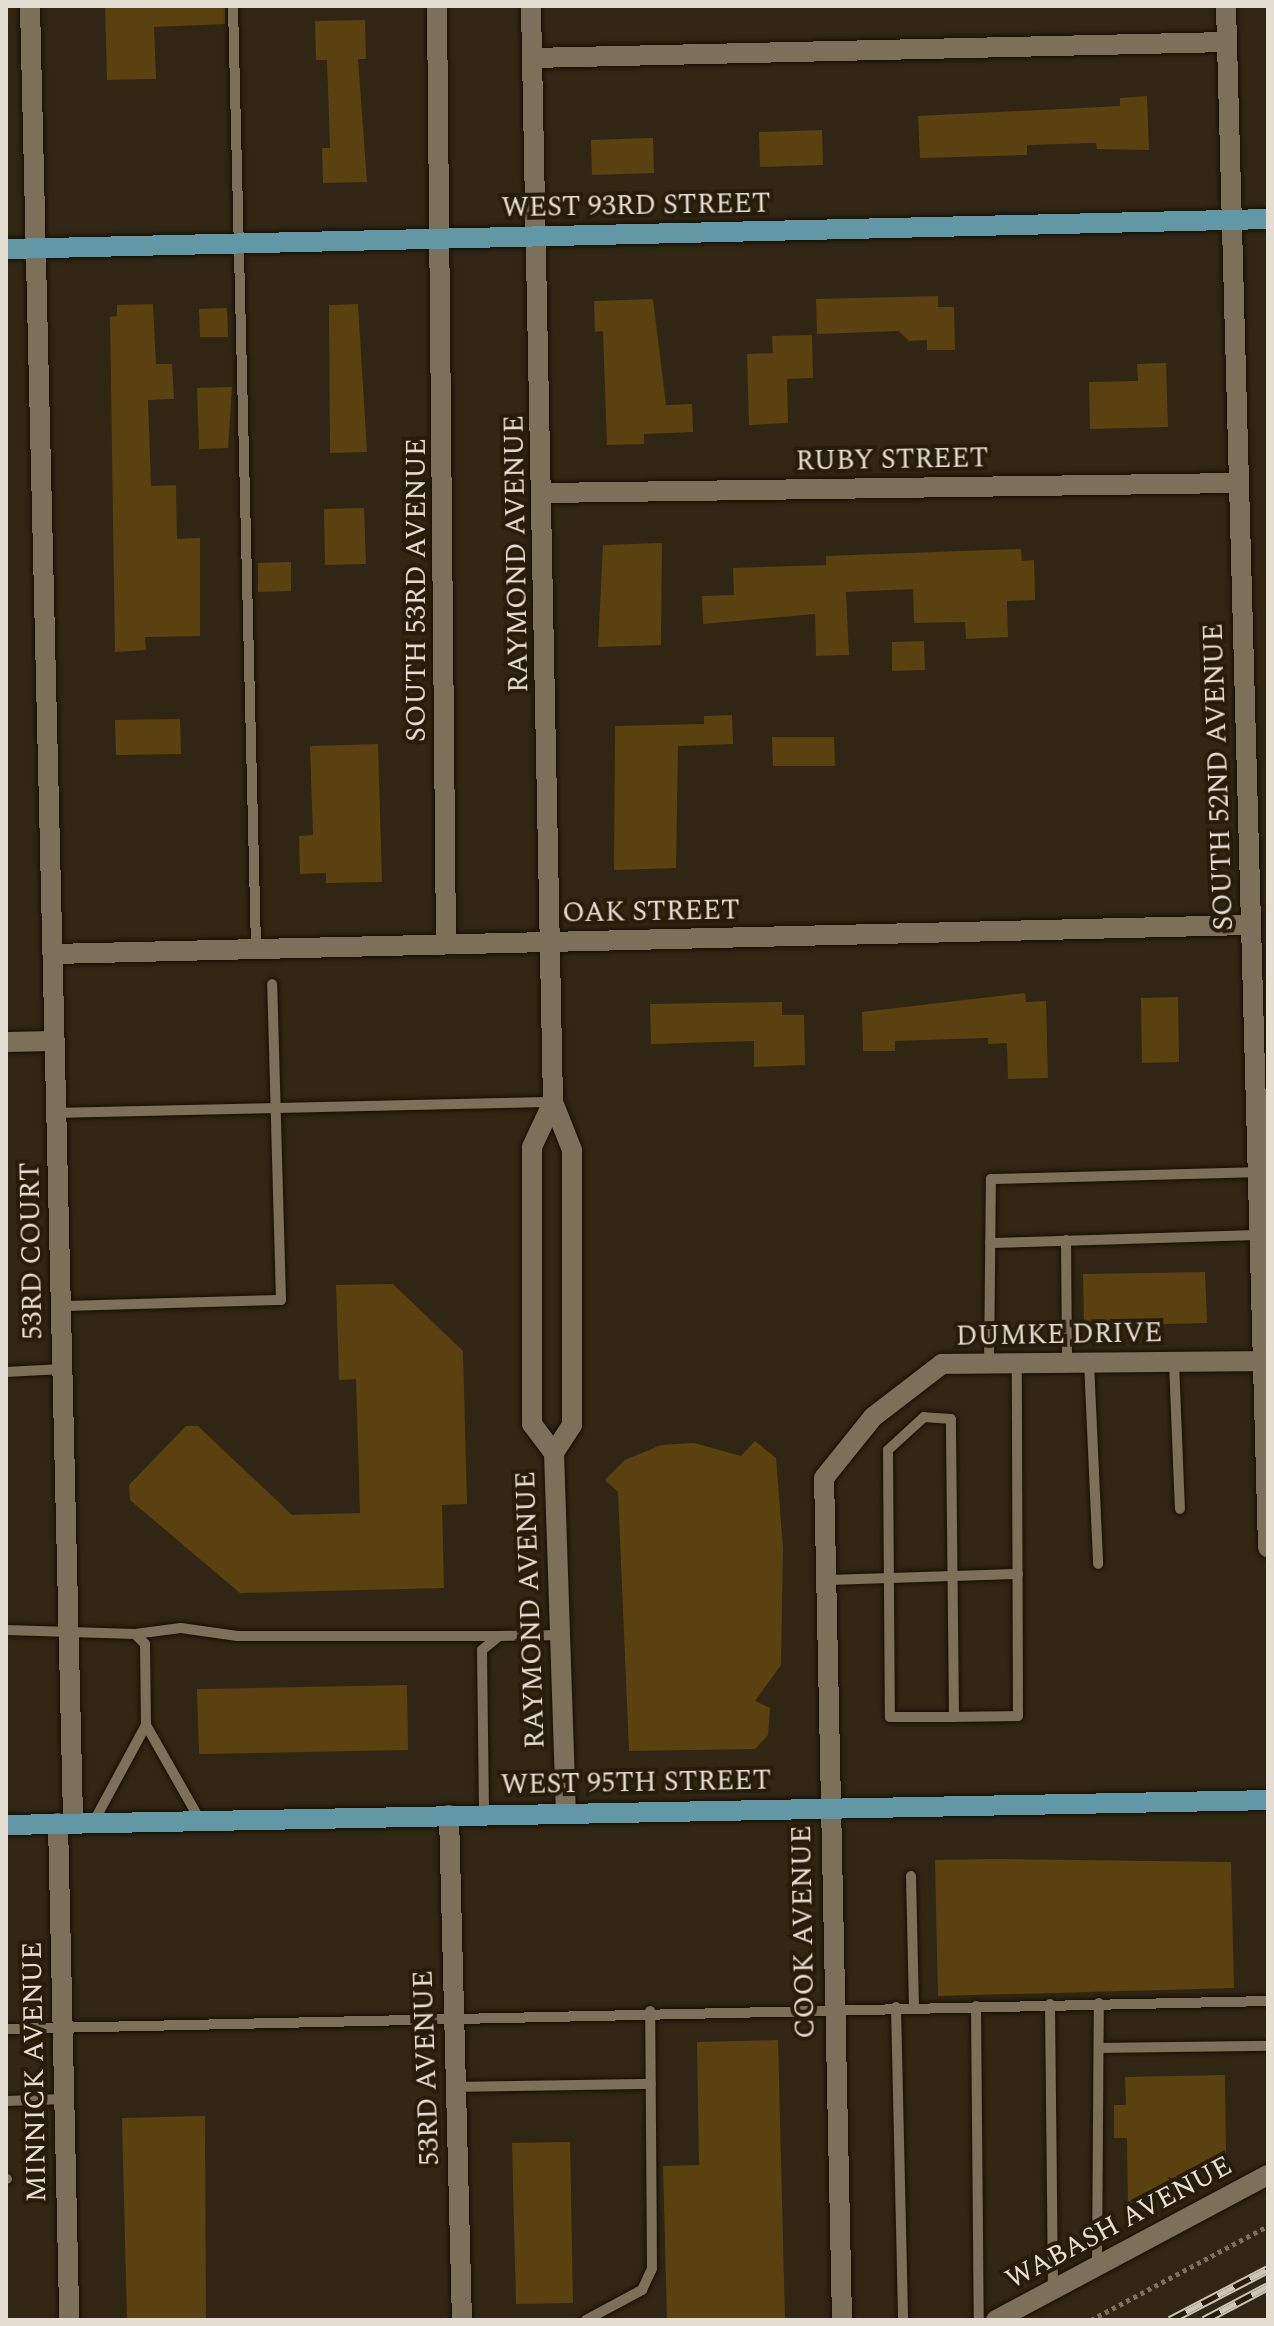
<!DOCTYPE html>
<html>
<head>
<meta charset="utf-8">
<style>
  body { margin:0 }
  #map { position:relative; width:1274px; height:2326px; overflow:hidden; background:#312613; font-family:Spectral,serif }
  div>[style] { position:absolute }
  .building>* { inset:0; background:#5a4110 }
  .path>* { height:5px; margin-top:-2.5px; transform-origin:0; background:repeating-linear-gradient(90deg,#797060 0 4px,transparent 0 8px) }
  .roads { filter:drop-shadow(0 0 2px #180e00) drop-shadow(0 0 2px #180e00) }
  .lane>* { height:10px; margin:-5px; padding:0 5px; transform-origin:5px; border-radius:5px; background:#7c705b }
  .street>* { height:20px; margin:-10px; padding:0 10px; transform-origin:10px; border-radius:10px; background:#7c705b }
  .primary>* { height:20px; margin:-10px; padding:0 10px; transform-origin:10px; border-radius:10px; background:#6297a5 }
  .rail>* { height:9px; margin-top:-4.5px; transform-origin:0; background:repeating-linear-gradient(90deg,#271c09 0 18px,#ccc4b7 0 36px); box-sizing:border-box; border-block:2px solid #ccc4b7 }
  span { translate:-50% -50%; white-space:nowrap; text-align:center; line-height:1.15; -webkit-text-stroke:8px #271c09; paint-order:stroke }
  .street-label { font-size:28px; color:#e5ded2 }
  .frame { position:absolute; inset:0; border:8px solid #e5ded2; pointer-events:none }
</style>
</head>
<body>
<div id="map">
  <div class="building">
    <i style="clip-path:polygon(105px 6px,225px 6px,225px 24px,154px 27px,156px 79px,107px 80px)"></i>
    <i style="clip-path:polygon(365px 20px,366px 59px,358px 59px,367px 182px,323px 183px,322px 148px,330px 148px,327px 60px,316px 60px,315px 21px)"></i>
    <i style="clip-path:polygon(1147px 96px,1149px 150px,1097px 149px,1096px 143px,1027px 145px,1027px 155px,920px 158px,918px 116px,1120px 106px,1120px 98px)"></i>
    <i style="clip-path:polygon(822px 130px,823px 165px,760px 167px,759px 132px)"></i>
    <i style="clip-path:polygon(653px 138px,654px 173px,592px 175px,591px 140px)"></i>
    <i style="clip-path:polygon(938px 296px,938px 307px,954px 307px,955px 350px,927px 350px,927px 340px,909px 341px,899px 331px,817px 334px,816px 299px)"></i>
    <i style="clip-path:polygon(653px 299px,666px 405px,692px 404px,693px 432px,644px 434px,644px 444px,607px 445px,603px 331px,595px 332px,594px 301px)"></i>
    <i style="clip-path:polygon(153px 304px,156px 364px,172px 364px,174px 399px,148px 400px,151px 486px,176px 485px,177px 539px,200px 538px,200px 636px,145px 637px,146px 650px,115px 652px,110px 317px,117px 316px,117px 305px)"></i>
    <i style="clip-path:polygon(358px 304px,367px 452px,330px 453px,329px 305px)"></i>
    <i style="clip-path:polygon(227px 308px,228px 337px,200px 337px,199px 309px)"></i>
    <i style="clip-path:polygon(812px 335px,813px 378px,787px 379px,788px 423px,749px 425px,747px 354px,773px 353px,772px 336px)"></i>
    <i style="clip-path:polygon(1166px 363px,1168px 427px,1090px 429px,1089px 382px,1138px 381px,1137px 364px)"></i>
    <i style="clip-path:polygon(232px 387px,228px 448px,199px 449px,197px 388px)"></i>
    <i style="clip-path:polygon(364px 508px,366px 564px,325px 565px,324px 509px)"></i>
    <i style="clip-path:polygon(662px 543px,661px 645px,598px 647px,603px 545px)"></i>
    <i style="clip-path:polygon(1021px 549px,1022px 561px,1034px 560px,1035px 600px,1007px 601px,1008px 637px,966px 639px,965px 622px,914px 623px,913px 589px,846px 592px,849px 655px,816px 656px,815px 614px,703px 624px,702px 596px,734px 595px,733px 568px,826px 565px,826px 556px)"></i>
    <i style="clip-path:polygon(291px 562px,291px 591px,258px 592px,258px 563px)"></i>
    <i style="clip-path:polygon(924px 641px,925px 670px,892px 671px,892px 642px)"></i>
    <i style="clip-path:polygon(732px 715px,733px 744px,678px 746px,676px 868px,614px 870px,615px 726px,704px 724px,704px 716px)"></i>
    <i style="clip-path:polygon(180px 719px,181px 754px,116px 755px,115px 720px)"></i>
    <i style="clip-path:polygon(772px 737px,834px 737px,835px 766px,773px 766px)"></i>
    <i style="clip-path:polygon(378px 744px,382px 882px,326px 883px,326px 873px,300px 874px,299px 836px,313px 835px,310px 746px)"></i>
    <i style="clip-path:polygon(1025px 993px,1026px 1002px,1046px 1001px,1048px 1078px,1008px 1079px,1007px 1043px,988px 1044px,988px 1038px,895px 1041px,895px 1051px,863px 1051px,862px 1012px)"></i>
    <i style="clip-path:polygon(1178px 997px,1179px 1062px,1142px 1063px,1141px 998px)"></i>
    <i style="clip-path:polygon(782px 1002px,782px 1015px,804px 1015px,805px 1065px,754px 1067px,754px 1041px,651px 1044px,650px 1004px)"></i>
    <i style="clip-path:polygon(1205px 1272px,1207px 1323px,1084px 1326px,1083px 1274px)"></i>
    <i style="clip-path:polygon(393px 1284px,463px 1351px,467px 1504px,442px 1505px,444px 1588px,240px 1593px,130px 1500px,129px 1485px,186px 1426px,198px 1426px,292px 1515px,360px 1513px,356px 1379px,339px 1380px,336px 1285px)"></i>
    <i style="clip-path:polygon(755px 1441px,776px 1458px,783px 1548px,781px 1665px,755px 1701px,770px 1708px,768px 1735px,755px 1749px,629px 1751px,618px 1492px,605px 1480px,625px 1460px,661px 1445px,694px 1443px,741px 1456px)"></i>
    <i style="clip-path:polygon(407px 1685px,408px 1750px,199px 1754px,197px 1689px)"></i>
    <i style="clip-path:polygon(994px 1859px,1231px 1862px,1234px 1988px,938px 1996px,935px 1860px)"></i>
    <i style="clip-path:polygon(778px 2040px,785px 2320px,667px 2320px,663px 2166px,699px 2165px,697px 2042px)"></i>
    <i style="clip-path:polygon(1225px 2075px,1226px 2155px,1128px 2207px,1127px 2138px,1114px 2138px,1114px 2105px,1126px 2105px,1125px 2077px)"></i>
    <i style="clip-path:polygon(205px 2116px,206px 2320px,127px 2320px,122px 2118px)"></i>
    <i style="clip-path:polygon(570px 2142px,573px 2303px,516px 2304px,512px 2143px)"></i>
  </div>
  <div class="path">
    <i style="left:1091px;top:2320px;width:200px;rotate:-28deg"></i>
  </div>
  <div class="roads">
    <div class="lane">
      <i style="left:233px;top:6px;width:943px;rotate:88.6deg"></i>
      <i style="left:57px;top:1113px;width:496px;rotate:-1.3deg"></i>
      <i style="left:1066px;top:1240px;width:122px;rotate:89.5deg"></i>
      <i style="left:990px;top:1243px;width:270px;rotate:-1.7deg"></i>
      <i style="left:61px;top:1306px;width:220px;rotate:-1.6deg"></i>
      <i style="left:281px;top:1300px;width:316px;rotate:-91.6deg"></i>
      <i style="left:1089px;top:1362px;width:202px;rotate:87.4deg"></i>
      <i style="left:1174px;top:1362px;width:147px;rotate:87.7deg"></i>
      <i style="left:989px;top:1363px;width:184px;rotate:-89.4deg"></i>
      <i style="left:991px;top:1179px;width:267px;rotate:-1.5deg"></i>
      <i style="left:6px;top:1372px;width:56px;rotate:-3.1deg"></i>
      <i style="left:825px;top:1580px;width:193px;rotate:-1.8deg"></i>
      <i style="left:6px;top:1630px;width:129px;rotate:1.8deg"></i>
      <i style="left:135px;top:1634px;width:14px;rotate:45deg"></i>
      <i style="left:145px;top:1644px;width:81px;rotate:89.3deg"></i>
      <i style="left:146px;top:1725px;width:111px;rotate:118.4deg"></i>
      <i style="left:135px;top:1634px;width:46px;rotate:-7.4deg"></i>
      <i style="left:181px;top:1628px;width:57px;rotate:8.1deg"></i>
      <i style="left:237px;top:1636px;width:262px"></i>
      <i style="left:954px;top:1717px;width:298px;rotate:-90.6deg"></i>
      <i style="left:951px;top:1419px;width:27px;rotate:-176deg"></i>
      <i style="left:924px;top:1417px;width:49px;rotate:137.5deg"></i>
      <i style="left:888px;top:1450px;width:267px;rotate:89.6deg"></i>
      <i style="left:890px;top:1717px;width:64px"></i>
      <i style="left:954px;top:1717px;width:64px;rotate:-0.9deg"></i>
      <i style="left:1018px;top:1716px;width:353px;rotate:-90.2deg"></i>
      <i style="left:146px;top:1725px;width:109px;rotate:60.4deg"></i>
      <i style="left:484px;top:1814px;width:164px;rotate:-90.7deg"></i>
      <i style="left:482px;top:1650px;width:22px;rotate:-39deg"></i>
      <i style="left:499px;top:1636px;width:61px;rotate:-0.9deg"></i>
      <i style="left:911px;top:1876px;width:130px;rotate:88.7deg"></i>
      <i style="left:1050px;top:2004px;width:286px;rotate:89.4deg"></i>
      <i style="left:976px;top:2006px;width:314px;rotate:89.5deg"></i>
      <i style="left:896px;top:2007px;width:313px;rotate:88.7deg"></i>
      <i style="left:6px;top:2029px;width:1262px;rotate:-1.27deg"></i>
      <i style="left:1099px;top:2048px;width:169px;rotate:-0.7deg"></i>
      <i style="left:456px;top:2087px;width:195px;rotate:-0.9deg"></i>
      <i style="left:6px;top:2101px;width:58px;rotate:-2deg"></i>
      <i style="left:6px;top:2179px;width:1px"></i>
      <i style="left:1097px;top:2265px;width:262px;rotate:-89.6deg"></i>
      <i style="left:586px;top:2320px;width:64px;rotate:-28.2deg"></i>
      <i style="left:642px;top:2290px;width:23px;rotate:-65deg"></i>
      <i style="left:652px;top:2269px;width:258px;rotate:-90.4deg"></i>
    </div>
    <div class="street">
      <i style="left:30px;top:6px;width:1818px;rotate:88.64deg"></i>
      <i style="left:437px;top:6px;width:936px;rotate:89.45deg"></i>
      <i style="left:531px;top:6px;width:1096px;rotate:88.85deg"></i>
      <i style="left:553px;top:1102px;width:52px;rotate:68.4deg"></i>
      <i style="left:572px;top:1150px;width:275px;rotate:90deg"></i>
      <i style="left:572px;top:1425px;width:33px;rotate:123deg"></i>
      <i style="left:554px;top:1453px;width:360px;rotate:88.1deg"></i>
      <i style="left:1226px;top:6px;width:1542px;rotate:88.44deg"></i>
      <i style="left:532px;top:58px;width:695px;rotate:-1.32deg"></i>
      <i style="left:545px;top:493px;width:694px;rotate:-0.83deg"></i>
      <i style="left:53px;top:954px;width:1198px;rotate:-1.39deg"></i>
      <i style="left:6px;top:1042px;width:49px;rotate:-1.2deg"></i>
      <i style="left:553px;top:1102px;width:50px;rotate:115deg"></i>
      <i style="left:532px;top:1147px;width:277px;rotate:90deg"></i>
      <i style="left:532px;top:1424px;width:36px;rotate:53deg"></i>
      <i style="left:449px;top:1815px;width:505px;rotate:88.53deg"></i>
      <i style="left:58px;top:1823px;width:497px;rotate:88.7deg"></i>
      <i style="left:842px;top:2320px;width:842px;rotate:-91.22deg"></i>
      <i style="left:824px;top:1478px;width:78px;rotate:-51.2deg"></i>
      <i style="left:873px;top:1417px;width:87px;rotate:-37.5deg"></i>
      <i style="left:942px;top:1364px;width:321px;rotate:-0.5deg"></i>
      <i style="left:996px;top:2320px;width:308px;rotate:-28.1deg"></i>
    </div>
    <div class="primary">
      <i style="left:6px;top:249px;width:1262px;rotate:-1.36deg"></i>
      <i style="left:6px;top:1825px;width:1262px;rotate:-1.13deg"></i>
    </div>
  </div>
  <div class="rail">
    <i style="left:1170px;top:2320px;width:110px;rotate:-27.5deg"></i>
    <i style="left:1204px;top:2320px;width:72px;rotate:-28deg"></i>
  </div>
  <div class="street-label">
    <span style="left:636px;top:206px;rotate:-1deg">WEST 93RD STREET</span>
    <span style="left:892px;top:460px;rotate:-1deg">RUBY STREET</span>
    <span style="left:517px;top:554px;rotate:-91deg">RAYMOND AVENUE</span>
    <span style="left:417px;top:590px;rotate:-90deg">SOUTH 53RD AVENUE</span>
    <span style="left:1219px;top:777px;rotate:-92deg">SOUTH 52ND AVENUE</span>
    <span style="left:651px;top:912px;rotate:-1deg">OAK STREET</span>
    <span style="left:32px;top:1251px;rotate:-91deg">53RD COURT</span>
    <span style="left:1059px;top:1335px;rotate:-1deg">DUMKE DRIVE</span>
    <span style="left:531px;top:1610px;rotate:-92deg">RAYMOND AVENUE</span>
    <span style="left:636px;top:1783px;rotate:-1deg">WEST 95TH STREET</span>
    <span style="left:804px;top:1932px;rotate:-91deg">COOK AVENUE</span>
    <span style="left:427px;top:2068px;rotate:-92deg">53RD AVENUE</span>
    <span style="left:35px;top:2072px;rotate:-91deg">MINNICK AVENUE</span>
    <span style="left:1119px;top:2223px;rotate:-28deg">WABASH AVENUE</span>
  </div>
  <div class="frame"></div>
</div>
</body>
</html>
